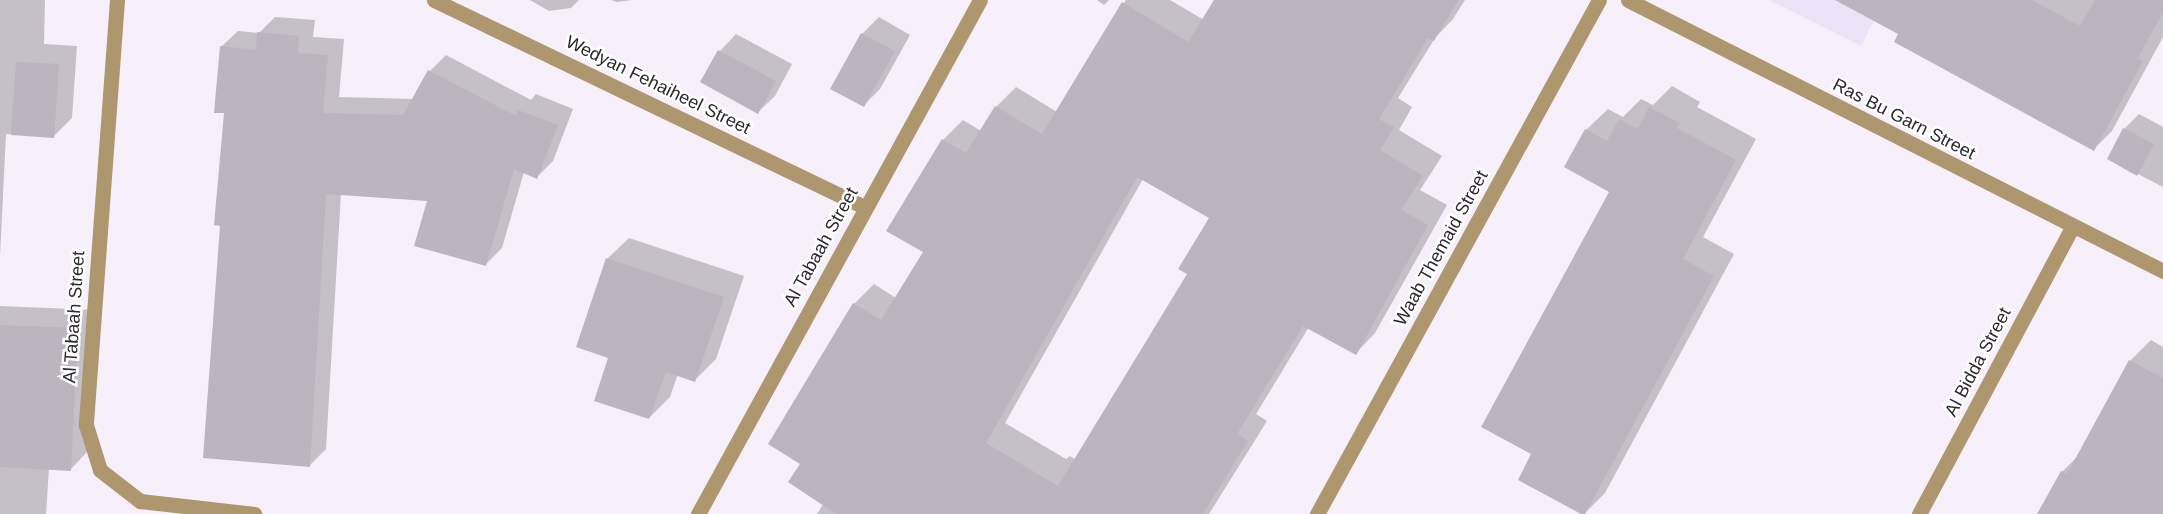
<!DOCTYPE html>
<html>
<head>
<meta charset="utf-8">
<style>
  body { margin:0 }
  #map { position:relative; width:2163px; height:514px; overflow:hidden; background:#f7effa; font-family:Helvetica,sans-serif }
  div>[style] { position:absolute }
  .education>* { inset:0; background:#ede3f8 }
  .shadow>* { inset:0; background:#0003 }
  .building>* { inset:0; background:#bcb4bf }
  .minor>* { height:15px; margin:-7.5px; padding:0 7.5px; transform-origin:7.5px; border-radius:7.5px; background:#ae966f }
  span { translate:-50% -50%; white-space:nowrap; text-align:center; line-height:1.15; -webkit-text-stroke:5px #fff; paint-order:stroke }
  .street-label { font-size:18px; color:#2b282c }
</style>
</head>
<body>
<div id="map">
  <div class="education">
    <i style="clip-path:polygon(1769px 0,1884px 0,1861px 46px)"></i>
  </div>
  <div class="shadow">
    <i style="clip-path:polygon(0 0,45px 0,44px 44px,77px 46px,72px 118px,53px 137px,6px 134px,0 257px)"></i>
    <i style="clip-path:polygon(530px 0,579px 0,571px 8px,549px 11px)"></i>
    <i style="clip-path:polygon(611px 0,632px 0,617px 2px)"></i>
    <i style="clip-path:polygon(1097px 0,1109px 0,1104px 5px)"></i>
    <i style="clip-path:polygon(evenodd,1126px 0,1170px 0,1204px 20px,1216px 0,1465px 0,1453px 19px,1435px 38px,1398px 98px,1412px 107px,1399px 130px,1442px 156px,1420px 190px,1447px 205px,1375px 333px,1356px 353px,1309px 327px,1256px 414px,1267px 421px,1209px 514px,817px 514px,823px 504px,802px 463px,854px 304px,874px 284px,896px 298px,925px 252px,943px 140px,963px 120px,981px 131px,996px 107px,1016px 87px,1057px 112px,1126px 0,1143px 179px,1211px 218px,1189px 274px,1076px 460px,1070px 456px,1066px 459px,1005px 423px,1143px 179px)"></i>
    <i style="clip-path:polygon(1875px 0,2163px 0,2163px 37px,2112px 131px,2094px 149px,1900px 34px)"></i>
    <i style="clip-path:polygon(275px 17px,315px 20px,313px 37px,344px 39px,339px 97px,414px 99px,430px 71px,446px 55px,531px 100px,536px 94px,573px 109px,553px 161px,537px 177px,524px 172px,502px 248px,486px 264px,429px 200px,341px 193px,326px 449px,310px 465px,221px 224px,225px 112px,221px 47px,238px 31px,259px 33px)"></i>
    <i style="clip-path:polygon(879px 17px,910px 35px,880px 89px,864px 105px,862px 34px)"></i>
    <i style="clip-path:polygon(736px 34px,792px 64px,775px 96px,758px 112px,702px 81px,720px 51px)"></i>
    <i style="clip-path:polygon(1672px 86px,1700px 102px,1697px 107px,1756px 139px,1703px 237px,1734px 254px,1605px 493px,1584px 514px,1533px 453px,1611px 191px,1566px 167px,1586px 130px,1608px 109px,1623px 117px,1641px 99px,1653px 105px)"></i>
    <i style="clip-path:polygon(2139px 114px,2163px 127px,2163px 187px,2109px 159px,2124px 129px)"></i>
    <i style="clip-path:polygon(629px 238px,744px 276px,716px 359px,695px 380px,678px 374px,670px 397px,649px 418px,610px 357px,578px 346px,608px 258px)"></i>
    <i style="clip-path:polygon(0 306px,97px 310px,89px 450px,71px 469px,49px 468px,46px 514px,0 514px)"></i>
    <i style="clip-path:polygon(2151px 340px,2163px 347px,2163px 514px,2039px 514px,2062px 472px,2080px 454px,2130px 361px)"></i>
  </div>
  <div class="building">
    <i style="clip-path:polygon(evenodd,1214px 0,1458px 0,1434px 41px,1428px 38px,1379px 119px,1394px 127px,1380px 150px,1423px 176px,1401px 210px,1428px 225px,1356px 355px,1303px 326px,1237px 434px,1248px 441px,1203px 514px,836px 514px,788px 482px,800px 464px,768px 444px,853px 303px,881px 320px,923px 252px,886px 231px,942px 139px,966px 153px,995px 106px,1042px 134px,1122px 2px,1188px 42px,1214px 0,1137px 177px,1209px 218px,1178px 269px,1187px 274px,1058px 486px,986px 443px,1137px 177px)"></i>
    <i style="clip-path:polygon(1835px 0,2032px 0,2080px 26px,2095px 0,2163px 0,2163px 12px,2138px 58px,2143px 61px,2094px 151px,1894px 42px,1898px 34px)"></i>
    <i style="clip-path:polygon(257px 32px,299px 36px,298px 53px,328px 55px,323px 113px,403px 115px,428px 70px,516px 116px,518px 110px,558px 125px,537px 179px,514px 169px,486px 266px,414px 246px,427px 201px,326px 194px,310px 467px,203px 458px,220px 226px,214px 225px,224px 113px,214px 113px,220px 46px,256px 50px)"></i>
    <i style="clip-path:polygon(861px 33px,895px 51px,864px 107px,830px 89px)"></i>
    <i style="clip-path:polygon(718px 50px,776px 81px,758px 114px,700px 82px)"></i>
    <i style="clip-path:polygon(16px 62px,59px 64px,54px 138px,11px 135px)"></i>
    <i style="clip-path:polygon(1649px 107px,1680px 123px,1677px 128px,1736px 160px,1683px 259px,1714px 276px,1585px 514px,1581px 514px,1518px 480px,1531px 454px,1481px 427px,1609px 192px,1564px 167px,1585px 129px,1607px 141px,1619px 119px,1638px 129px)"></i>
    <i style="clip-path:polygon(2123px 128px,2154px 144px,2137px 176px,2107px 159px)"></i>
    <i style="clip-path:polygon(606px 258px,724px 297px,695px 382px,666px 372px,649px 419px,594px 401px,608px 358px,576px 347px)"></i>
    <i style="clip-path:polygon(0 325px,78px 328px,71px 471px,0 467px)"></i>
    <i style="clip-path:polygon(2129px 360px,2163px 378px,2163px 514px,2037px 514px,2061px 471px,2067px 474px)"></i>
  </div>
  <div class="minor">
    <i style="left:117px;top:0;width:426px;rotate:94.2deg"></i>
    <i style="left:86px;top:425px;width:47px;rotate:72.7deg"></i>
    <i style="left:100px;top:470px;width:51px;rotate:37.8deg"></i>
    <i style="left:140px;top:501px;width:115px;rotate:6.5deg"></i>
    <i style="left:434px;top:0;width:477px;rotate:25.7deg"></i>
    <i style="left:1628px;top:0;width:600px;rotate:26.86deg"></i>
    <i style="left:698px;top:514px;width:586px;rotate:-61.25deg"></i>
    <i style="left:1317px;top:514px;width:586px;rotate:-61.25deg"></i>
    <i style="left:1919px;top:514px;width:324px;rotate:-61.9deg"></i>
  </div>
  <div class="street-label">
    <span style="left:658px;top:85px;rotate:26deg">Wedyan Fehaiheel Street</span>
    <span style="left:1904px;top:119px;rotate:27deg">Ras Bu Garn Street</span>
    <span style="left:821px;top:247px;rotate:-61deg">Al Tabaah Street</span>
    <span style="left:1441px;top:248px;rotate:-61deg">Waab Themaid Street</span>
    <span style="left:74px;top:317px;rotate:-86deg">Al Tabaah Street</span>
    <span style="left:1978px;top:362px;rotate:-62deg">Al Bidda Street</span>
  </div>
</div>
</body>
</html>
